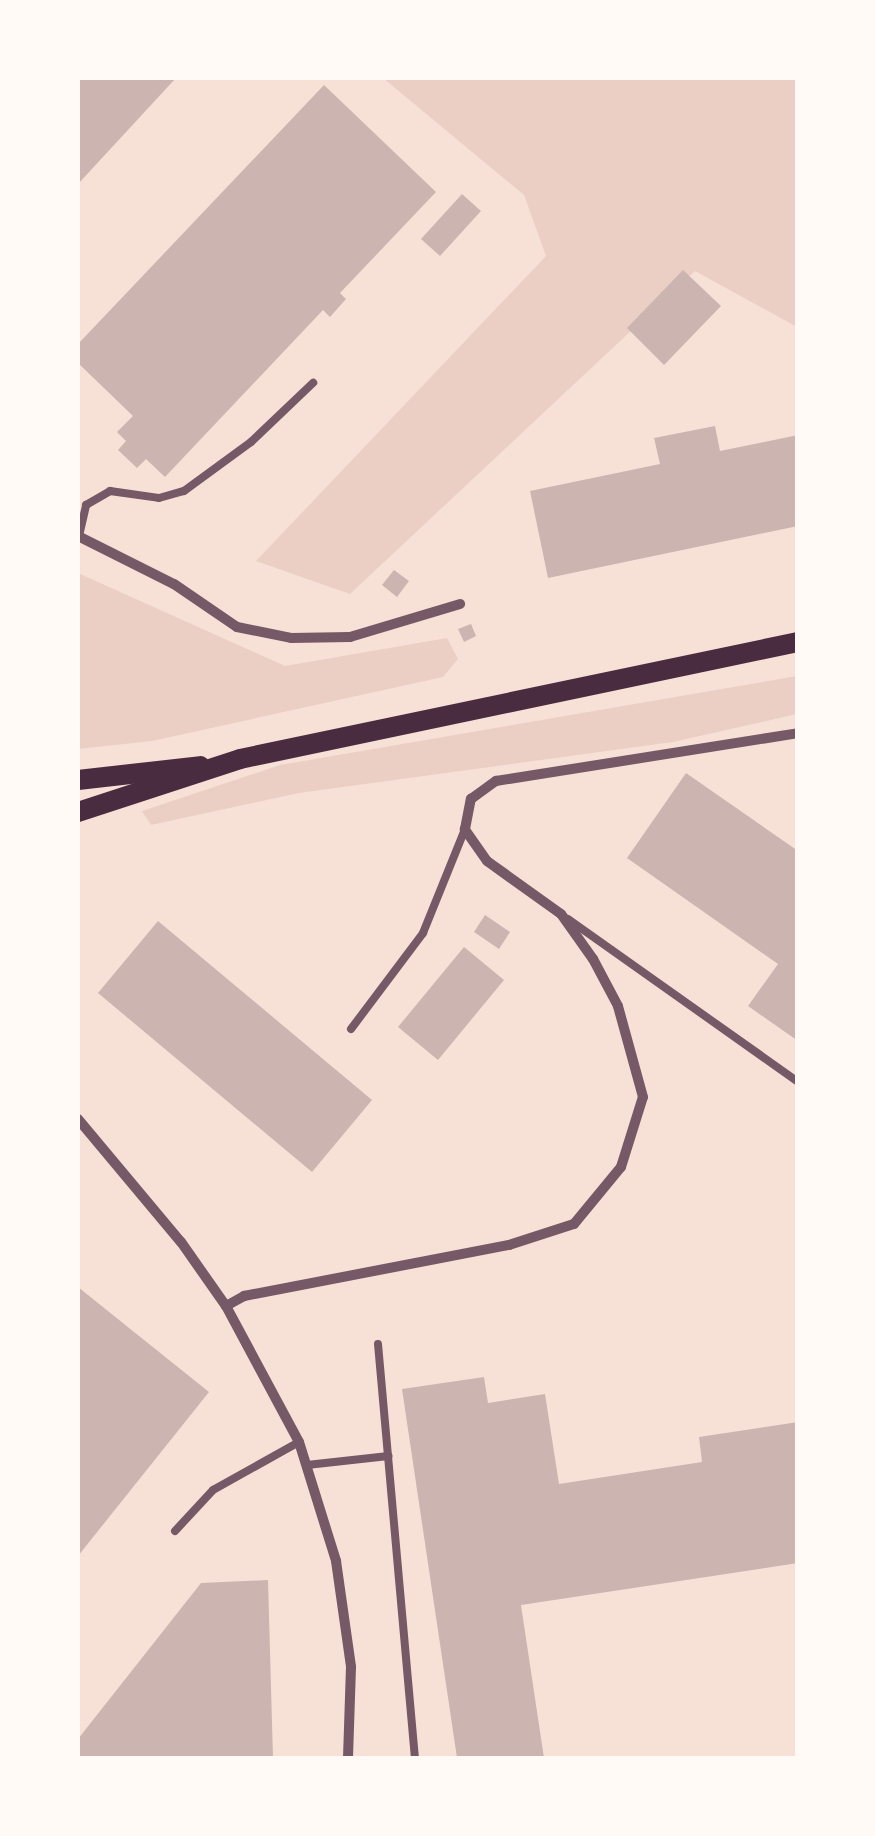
<!DOCTYPE html>
<html>
<head>
<meta charset="utf-8">
<style>
  body { margin:0 }
  #map { position:relative; width:875px; height:1836px; overflow:hidden; background:#f7e1d7; font-family:"Sofia Sans Condensed",sans-serif }
  div>[style] { position:absolute }
  .green>* { inset:0; background:#ebcfc5 }
  .building>* { inset:0; background:#ccb4b1 }
  .service>* { height:8px; margin:-4px; padding:0 4px; transform-origin:4px; border-radius:4px; background:#755966 }
  .minor>* { height:10px; margin:-5px; padding:0 5px; transform-origin:5px; border-radius:5px; background:#755966 }
  .secondary>* { height:20px; margin:-10px; padding:0 10px; transform-origin:10px; border-radius:10px; background:#4a2c40 }
  span { translate:-50% -50%; white-space:nowrap; text-align:center; line-height:1.15; -webkit-text-stroke:8px #fffaf5; paint-order:stroke }
  .frame { position:absolute; inset:0; border:80px solid #fffaf5; pointer-events:none }
</style>
</head>
<body>
<div id="map">
  <div class="green">
    <i style="clip-path:polygon(383px 78px,797px 78px,797px 327px,695px 271px,350px 594px,256px 561px,546px 256px,524px 195px)"></i>
    <i style="clip-path:polygon(78px 573px,285px 666px,447px 638px,458px 659px,443px 677px,152px 741px,78px 749px)"></i>
    <i style="clip-path:polygon(797px 676px,797px 714px,673px 742px,299px 793px,151px 825px,142px 811px,280px 765px)"></i>
  </div>
  <div class="building">
    <i style="clip-path:polygon(78px 78px,176px 78px,78px 184px)"></i>
    <i style="clip-path:polygon(324px 85px,436px 192px,340px 293px,346px 299px,330px 317px,323px 310px,165px 477px,146px 459px,137px 468px,118px 450px,126px 441px,117px 432px,133px 416px,78px 363px,78px 344px)"></i>
    <i style="clip-path:polygon(462px 194px,481px 211px,440px 256px,421px 239px)"></i>
    <i style="clip-path:polygon(683px 270px,721px 306px,664px 365px,627px 328px)"></i>
    <i style="clip-path:polygon(715px 426px,720px 451px,798px 435px,798px 526px,548px 578px,530px 491px,660px 464px,654px 438px)"></i>
    <i style="clip-path:polygon(394px 570px,409px 581px,397px 597px,382px 585px)"></i>
    <i style="clip-path:polygon(471px 624px,476px 636px,464px 642px,458px 629px)"></i>
    <i style="clip-path:polygon(686px 773px,798px 851px,798px 1041px,748px 1006px,778px 964px,627px 858px)"></i>
    <i style="clip-path:polygon(485px 915px,510px 932px,499px 949px,474px 932px)"></i>
    <i style="clip-path:polygon(158px 921px,372px 1100px,312px 1172px,98px 993px)"></i>
    <i style="clip-path:polygon(464px 947px,504px 980px,438px 1060px,398px 1027px)"></i>
    <i style="clip-path:polygon(78px 1287px,209px 1392px,78px 1556px)"></i>
    <i style="clip-path:polygon(484px 1377px,488px 1403px,545px 1394px,559px 1484px,702px 1462px,699px 1437px,798px 1422px,798px 1563px,521px 1605px,544px 1758px,457px 1758px,402px 1389px)"></i>
    <i style="clip-path:polygon(268px 1580px,273px 1758px,78px 1758px,78px 1739px,201px 1583px)"></i>
  </div>
  <div class="service">
    <i style="left:79px;top:536px;width:32px;rotate:-77deg"></i>
    <i style="left:86px;top:505px;width:28px;rotate:-30deg"></i>
    <i style="left:110px;top:491px;width:49px;rotate:8.1deg"></i>
    <i style="left:159px;top:498px;width:26px;rotate:-16deg"></i>
    <i style="left:184px;top:491px;width:83px;rotate:-36.2deg"></i>
    <i style="left:251px;top:442px;width:86px;rotate:-43.6deg"></i>
    <i style="left:568px;top:919px;width:282px;rotate:35.3deg"></i>
    <i style="left:351px;top:1029px;width:120px;rotate:-53.1deg"></i>
    <i style="left:423px;top:933px;width:112px;rotate:-68deg"></i>
    <i style="left:378px;top:1344px;width:416px;rotate:84.9deg"></i>
    <i style="left:307px;top:1465px;width:82px;rotate:-6.3deg"></i>
    <i style="left:175px;top:1531px;width:56px;rotate:-47.2deg"></i>
    <i style="left:213px;top:1490px;width:98px;rotate:-29.2deg"></i>
  </div>
  <div class="minor">
    <i style="left:78px;top:536px;width:107px;rotate:26.6deg"></i>
    <i style="left:174px;top:584px;width:76px;rotate:34.3deg"></i>
    <i style="left:237px;top:627px;width:55px;rotate:11.5deg"></i>
    <i style="left:291px;top:638px;width:59px;rotate:-1deg"></i>
    <i style="left:350px;top:637px;width:115px;rotate:-16.7deg"></i>
    <i style="left:78px;top:1119px;width:160px;rotate:50.1deg"></i>
    <i style="left:181px;top:1242px;width:78px;rotate:54.9deg"></i>
    <i style="left:226px;top:1306px;width:154px;rotate:61.8deg"></i>
    <i style="left:299px;top:1442px;width:125px;rotate:72.7deg"></i>
    <i style="left:336px;top:1561px;width:107px;rotate:81.9deg"></i>
    <i style="left:351px;top:1667px;width:91px;rotate:91.9deg"></i>
    <i style="left:226px;top:1306px;width:21px;rotate:-29deg"></i>
    <i style="left:244px;top:1296px;width:270px;rotate:-10.9deg"></i>
    <i style="left:509px;top:1245px;width:68px;rotate:-17.9deg"></i>
    <i style="left:574px;top:1224px;width:74px;rotate:-50.5deg"></i>
    <i style="left:621px;top:1167px;width:73px;rotate:-72.6deg"></i>
    <i style="left:643px;top:1097px;width:94px;rotate:-105.4deg"></i>
    <i style="left:618px;top:1006px;width:53px;rotate:-118deg"></i>
    <i style="left:593px;top:959px;width:55px;rotate:-125.4deg"></i>
    <i style="left:561px;top:914px;width:91px;rotate:-144.4deg"></i>
    <i style="left:487px;top:861px;width:39px;rotate:-125deg"></i>
    <i style="left:465px;top:829px;width:31px;rotate:-79deg"></i>
    <i style="left:471px;top:799px;width:31px;rotate:-36deg"></i>
    <i style="left:496px;top:781px;width:306px;rotate:-9deg"></i>
  </div>
  <div class="secondary">
    <i style="left:78px;top:780px;width:123px;rotate:-6.5deg"></i>
    <i style="left:78px;top:812px;width:170px;rotate:-18.1deg"></i>
    <i style="left:240px;top:759px;width:570px;rotate:-11.84deg"></i>
  </div>
  <div class="frame"></div>
</div>
</body>
</html>
